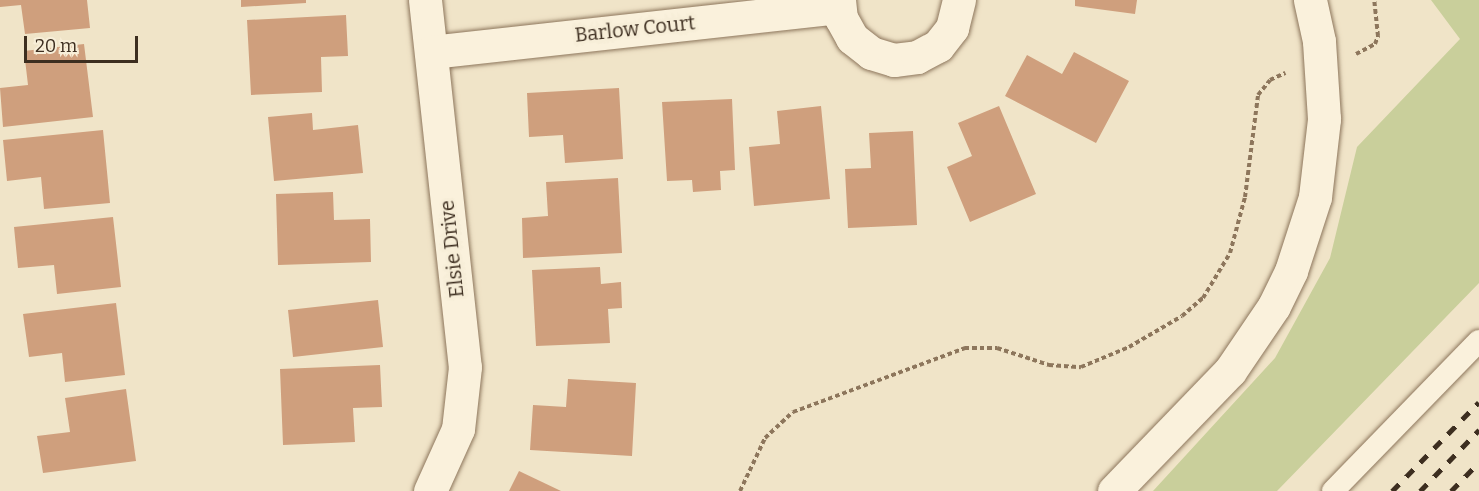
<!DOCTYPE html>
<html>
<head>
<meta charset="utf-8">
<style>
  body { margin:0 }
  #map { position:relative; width:1479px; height:491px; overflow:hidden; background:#f0e4c8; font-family:Bitter,serif }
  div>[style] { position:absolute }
  .green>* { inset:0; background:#c9cf9b }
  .building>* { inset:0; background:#cf9f7d }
  .path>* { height:4px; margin-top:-2px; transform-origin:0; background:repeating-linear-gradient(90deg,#8d765c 0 4.5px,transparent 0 7.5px) }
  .roads { filter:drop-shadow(0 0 2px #8d765c) drop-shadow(0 0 2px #8d765c) }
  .lane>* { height:22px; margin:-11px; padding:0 11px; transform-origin:11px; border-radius:11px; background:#faf1dc }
  .street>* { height:33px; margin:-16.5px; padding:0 16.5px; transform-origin:16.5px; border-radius:16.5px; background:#faf1dc }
  .rail>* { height:4.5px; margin-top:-2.25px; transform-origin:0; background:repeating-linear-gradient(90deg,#3d2e20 0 10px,transparent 0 20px) }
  span { translate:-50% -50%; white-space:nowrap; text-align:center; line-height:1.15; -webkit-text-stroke:6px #f7eed8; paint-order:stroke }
  .street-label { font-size:20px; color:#3d2e20 }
  .scale { position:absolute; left:24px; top:36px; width:114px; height:27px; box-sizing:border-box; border:3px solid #3d2e20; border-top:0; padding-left:8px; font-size:18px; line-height:21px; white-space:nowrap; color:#3d2e20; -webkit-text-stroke:4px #f7eed8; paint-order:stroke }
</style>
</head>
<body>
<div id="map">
  <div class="green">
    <i style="clip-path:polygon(1431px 0,1479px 0,1479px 283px,1277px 491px,1153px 491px,1275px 358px,1330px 258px,1357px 147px,1460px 39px)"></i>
  </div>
  <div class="building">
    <i style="clip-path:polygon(0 0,87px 0,90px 28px,25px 34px,21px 5px,0 7px)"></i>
    <i style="clip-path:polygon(241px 0,306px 0,306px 3px,241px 7px)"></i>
    <i style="clip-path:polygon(1075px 0,1137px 0,1135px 14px,1075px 6px)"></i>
    <i style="clip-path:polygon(346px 15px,348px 56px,321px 57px,322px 92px,251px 95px,247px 20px)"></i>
    <i style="clip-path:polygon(84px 44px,93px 117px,3px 127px,0 88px,28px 85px,24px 51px)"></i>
    <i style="clip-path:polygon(1074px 52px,1129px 81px,1096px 143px,1005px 96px,1027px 55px,1062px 74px)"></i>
    <i style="clip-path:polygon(619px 88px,623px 159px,565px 163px,563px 135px,529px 137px,527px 93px)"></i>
    <i style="clip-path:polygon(732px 99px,735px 170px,720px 171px,721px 190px,693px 192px,692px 180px,667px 181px,662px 102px)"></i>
    <i style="clip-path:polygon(821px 106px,830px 199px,754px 206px,749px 147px,780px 144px,777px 111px)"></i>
    <i style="clip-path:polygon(999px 106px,1036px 194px,970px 222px,947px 167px,972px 156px,958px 123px)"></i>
    <i style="clip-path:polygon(312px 113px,313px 130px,358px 125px,363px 173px,274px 181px,268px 117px)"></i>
    <i style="clip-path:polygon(103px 130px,110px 203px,44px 209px,41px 177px,7px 181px,3px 140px)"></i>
    <i style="clip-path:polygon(913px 131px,917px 225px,848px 228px,845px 169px,871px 168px,869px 133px)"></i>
    <i style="clip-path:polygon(618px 178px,622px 253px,523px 258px,522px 218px,548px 216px,546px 182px)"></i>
    <i style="clip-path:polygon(333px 192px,334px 220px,370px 219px,371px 262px,278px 265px,276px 194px)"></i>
    <i style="clip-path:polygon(113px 217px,121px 287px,57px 294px,54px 265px,18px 268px,14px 227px)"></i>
    <i style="clip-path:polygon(600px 267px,601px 284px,621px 282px,622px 308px,608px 309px,610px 343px,536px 346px,532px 270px)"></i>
    <i style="clip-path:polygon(378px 300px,383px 347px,293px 357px,288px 310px)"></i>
    <i style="clip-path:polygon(116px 303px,125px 375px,65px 382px,62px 353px,29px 357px,23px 314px)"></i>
    <i style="clip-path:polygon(380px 365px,382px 407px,353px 408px,355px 442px,283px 445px,280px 369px)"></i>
    <i style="clip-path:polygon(568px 379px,636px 383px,632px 456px,530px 450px,533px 405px,566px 407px)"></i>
    <i style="clip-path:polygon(126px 389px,136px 461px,43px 473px,37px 436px,70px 432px,65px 398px)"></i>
    <i style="clip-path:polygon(519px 471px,561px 491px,509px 491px)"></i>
  </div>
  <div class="path">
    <i style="left:1356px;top:54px;width:21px;rotate:-28deg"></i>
    <i style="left:1375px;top:44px;width:9px;rotate:-69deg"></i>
    <i style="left:1378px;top:36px;width:36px;rotate:-96deg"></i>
    <i style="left:740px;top:491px;width:59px;rotate:-64.7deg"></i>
    <i style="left:765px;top:438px;width:38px;rotate:-43deg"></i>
    <i style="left:793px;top:412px;width:184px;rotate:-20.4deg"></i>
    <i style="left:965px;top:348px;width:32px"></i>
    <i style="left:997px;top:348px;width:55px;rotate:18.1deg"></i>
    <i style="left:1049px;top:365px;width:32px;rotate:4deg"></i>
    <i style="left:1081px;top:367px;width:52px;rotate:-22.6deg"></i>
    <i style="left:1129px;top:347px;width:61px;rotate:-30.3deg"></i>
    <i style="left:1182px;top:316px;width:28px;rotate:-41deg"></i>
    <i style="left:1203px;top:298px;width:52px;rotate:-59deg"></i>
    <i style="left:1230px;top:253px;width:58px;rotate:-75deg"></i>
    <i style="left:1245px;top:197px;width:103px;rotate:-82.7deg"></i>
    <i style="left:1258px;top:95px;width:19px;rotate:-51deg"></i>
    <i style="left:1270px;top:80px;width:17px;rotate:-25deg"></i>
  </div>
  <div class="roads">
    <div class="lane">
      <i style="left:1333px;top:491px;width:209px;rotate:-45.8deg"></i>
    </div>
    <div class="street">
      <i style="left:425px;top:0;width:369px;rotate:83.8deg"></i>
      <i style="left:465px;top:367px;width:62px;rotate:96.4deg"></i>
      <i style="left:458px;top:429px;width:68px;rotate:114.3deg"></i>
      <i style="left:839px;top:0;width:18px;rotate:84deg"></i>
      <i style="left:841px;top:18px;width:23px;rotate:61deg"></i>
      <i style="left:852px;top:38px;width:24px;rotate:38deg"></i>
      <i style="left:871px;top:53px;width:24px;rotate:17deg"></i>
      <i style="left:894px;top:60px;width:23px;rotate:-7deg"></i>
      <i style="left:917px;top:57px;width:24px;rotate:-28deg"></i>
      <i style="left:938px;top:46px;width:23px;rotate:-52deg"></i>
      <i style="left:952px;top:28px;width:29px;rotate:-76deg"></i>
      <i style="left:431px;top:52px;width:410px;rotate:-6.3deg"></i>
      <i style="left:1114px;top:491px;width:167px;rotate:-46deg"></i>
      <i style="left:1230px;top:371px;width:78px;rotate:-55.9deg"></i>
      <i style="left:1274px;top:306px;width:39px;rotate:-64deg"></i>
      <i style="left:1291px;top:271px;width:78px;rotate:-72deg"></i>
      <i style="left:1315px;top:197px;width:79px;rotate:-83.4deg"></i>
      <i style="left:1324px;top:119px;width:78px;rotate:-93.7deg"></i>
      <i style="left:1319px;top:41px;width:42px;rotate:-102.4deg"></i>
    </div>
  </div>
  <div class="rail">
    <i style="left:1392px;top:491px;width:124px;rotate:-45.7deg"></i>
    <i style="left:1420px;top:491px;width:85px;rotate:-46deg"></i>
    <i style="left:1451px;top:491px;width:40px;rotate:-46deg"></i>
  </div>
  <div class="street-label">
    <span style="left:635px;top:29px;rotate:-6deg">Barlow Court</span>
    <span style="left:452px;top:249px;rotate:-96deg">Elsie Drive</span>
  </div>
  <div class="scale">20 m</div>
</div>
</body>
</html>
